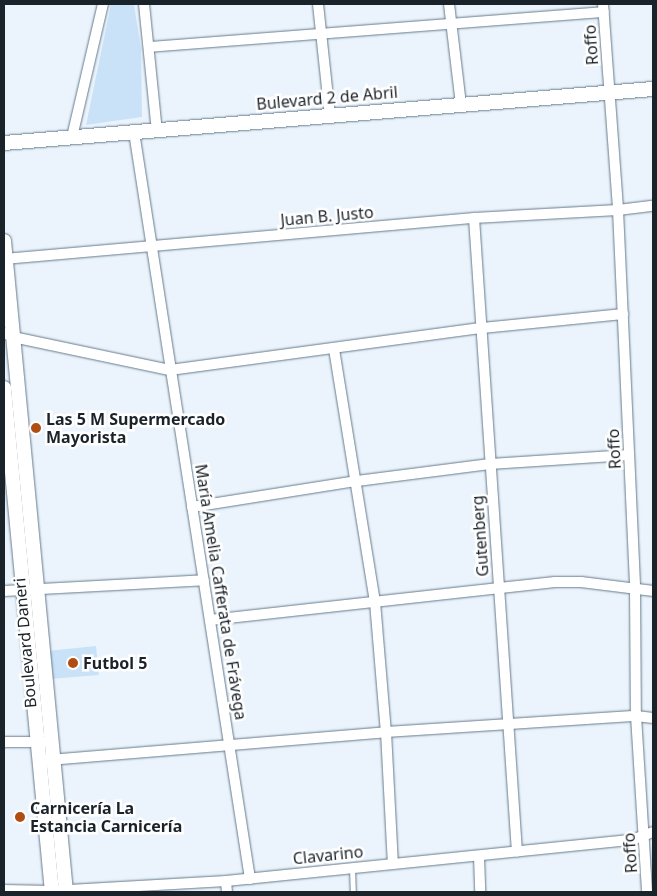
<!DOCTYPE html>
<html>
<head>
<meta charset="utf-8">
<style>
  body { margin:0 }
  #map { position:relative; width:657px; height:896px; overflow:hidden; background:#ebf4fc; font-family:"Noto Sans",sans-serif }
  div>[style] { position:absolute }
  .green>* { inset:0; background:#cae2f8 }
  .roads { filter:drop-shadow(0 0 1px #667a8c) drop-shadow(0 0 1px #667a8c) }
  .service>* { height:5px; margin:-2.5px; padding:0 2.5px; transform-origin:2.5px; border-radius:2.5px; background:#fff }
  .minor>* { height:10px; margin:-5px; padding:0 5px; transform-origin:5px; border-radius:5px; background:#fff }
  .secondary>* { height:14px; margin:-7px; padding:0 7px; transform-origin:7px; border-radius:7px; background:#fff }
  .dots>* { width:14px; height:14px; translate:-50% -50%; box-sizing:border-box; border:2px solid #fff; border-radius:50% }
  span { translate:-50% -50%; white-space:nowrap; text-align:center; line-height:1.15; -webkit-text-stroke:5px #fff; paint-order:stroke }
  .street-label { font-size:16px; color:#1b232a }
  .poi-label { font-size:16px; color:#1b232a; font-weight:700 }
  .left { translate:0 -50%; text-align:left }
  .frame { position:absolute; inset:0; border:5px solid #1b232a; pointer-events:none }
</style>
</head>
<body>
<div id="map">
  <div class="green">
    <i style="clip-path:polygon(111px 4px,134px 4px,141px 49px,142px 117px,86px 125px)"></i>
    <i style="clip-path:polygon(96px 646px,99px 675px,50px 679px,47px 651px)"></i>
  </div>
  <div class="roads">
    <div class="service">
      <i style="left:352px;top:868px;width:24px;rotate:88deg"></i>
    </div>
    <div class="minor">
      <i style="left:144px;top:4px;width:128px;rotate:84.2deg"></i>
      <i style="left:318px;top:4px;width:113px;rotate:83.9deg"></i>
      <i style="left:449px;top:4px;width:102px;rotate:83.2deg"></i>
      <i style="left:603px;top:4px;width:207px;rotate:85.8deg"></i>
      <i style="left:618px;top:210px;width:378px;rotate:87.4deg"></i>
      <i style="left:635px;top:588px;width:128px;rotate:89.6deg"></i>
      <i style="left:636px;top:716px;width:176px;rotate:86.4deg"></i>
      <i style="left:149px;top:47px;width:456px;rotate:-4.4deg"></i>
      <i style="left:134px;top:132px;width:756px;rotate:81.17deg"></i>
      <i style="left:72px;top:137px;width:137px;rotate:-76.9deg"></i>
      <i style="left:474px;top:218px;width:635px;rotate:86.12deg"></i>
      <i style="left:4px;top:259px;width:472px;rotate:-5deg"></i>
      <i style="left:474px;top:218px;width:144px;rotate:-3.2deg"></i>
      <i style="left:618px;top:210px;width:35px;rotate:-7deg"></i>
      <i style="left:4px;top:333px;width:10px;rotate:24deg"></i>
      <i style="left:13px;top:337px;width:160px;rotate:11.9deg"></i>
      <i style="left:170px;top:370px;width:315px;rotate:-7.7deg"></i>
      <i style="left:482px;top:328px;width:142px;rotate:-5.7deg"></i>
      <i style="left:334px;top:349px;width:256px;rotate:80.8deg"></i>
      <i style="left:375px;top:602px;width:130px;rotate:85.2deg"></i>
      <i style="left:386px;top:732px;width:132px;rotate:87deg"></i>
      <i style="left:192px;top:507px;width:167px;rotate:-9deg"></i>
      <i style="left:357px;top:481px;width:134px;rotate:-7.3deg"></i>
      <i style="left:490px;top:464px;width:139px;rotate:-3.7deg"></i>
      <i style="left:4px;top:591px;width:200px;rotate:-3.1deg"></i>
      <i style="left:210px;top:620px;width:347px;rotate:-6.3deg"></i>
      <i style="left:555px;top:582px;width:26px"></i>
      <i style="left:581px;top:582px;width:73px;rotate:7.1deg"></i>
      <i style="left:4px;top:742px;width:39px"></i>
      <i style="left:49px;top:760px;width:338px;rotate:-4.7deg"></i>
      <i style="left:386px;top:732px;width:251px;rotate:-3.7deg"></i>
      <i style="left:636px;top:716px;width:17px;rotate:7deg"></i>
      <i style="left:479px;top:856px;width:36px;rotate:88deg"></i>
      <i style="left:226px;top:881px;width:11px;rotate:85deg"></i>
      <i style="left:4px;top:890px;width:48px;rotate:1.2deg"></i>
      <i style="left:52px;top:891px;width:174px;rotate:-3.3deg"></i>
      <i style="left:226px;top:881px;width:408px;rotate:-5.8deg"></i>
      <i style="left:632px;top:840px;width:22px;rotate:-21deg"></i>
    </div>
    <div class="secondary">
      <i style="left:4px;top:143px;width:651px;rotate:-4.76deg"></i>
      <i style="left:4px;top:241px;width:654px;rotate:84.56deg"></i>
      <i style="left:4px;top:388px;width:506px;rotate:84.56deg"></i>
    </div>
  </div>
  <div class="dots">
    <i style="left:36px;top:428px;background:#af4d12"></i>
    <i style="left:73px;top:663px;background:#af4d12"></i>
    <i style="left:20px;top:817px;background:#af4d12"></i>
  </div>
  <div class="street-label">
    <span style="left:591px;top:45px;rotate:-94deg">Roffo</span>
    <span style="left:327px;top:98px;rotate:-5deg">Bulevard 2 de Abril</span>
    <span style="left:327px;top:216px;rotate:-5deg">Juan B. Justo</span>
    <span style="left:614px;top:449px;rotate:-93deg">Roffo</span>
    <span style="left:480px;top:536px;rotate:-94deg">Gutenberg</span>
    <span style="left:221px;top:592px;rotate:81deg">María Amelia Cafferata de Frávega</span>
    <span style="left:25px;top:643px;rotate:-95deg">Boulevard Daneri</span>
    <span style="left:630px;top:853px;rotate:-94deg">Roffo</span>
    <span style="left:328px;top:855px;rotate:-6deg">Clavarino</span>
  </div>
  <div class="poi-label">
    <span class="left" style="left:46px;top:428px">Las 5 M Supermercado<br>Mayorista</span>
    <span class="left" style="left:83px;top:663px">Futbol 5</span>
    <span class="left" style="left:30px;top:817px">Carnicería La<br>Estancia Carnicería</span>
  </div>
  <div class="frame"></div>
</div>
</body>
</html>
